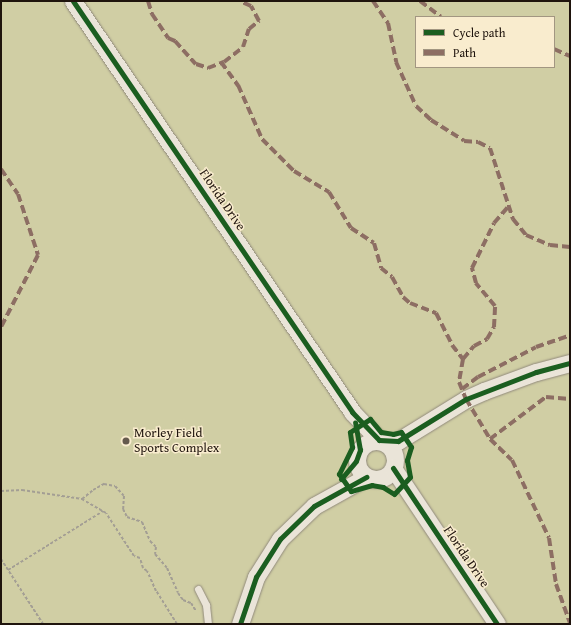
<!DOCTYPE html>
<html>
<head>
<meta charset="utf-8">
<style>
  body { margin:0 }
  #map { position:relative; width:571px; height:625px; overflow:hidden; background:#e7dcc3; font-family:"Gentium Book Plus",serif }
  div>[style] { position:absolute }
  .green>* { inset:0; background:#d0cea4 }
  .path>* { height:2px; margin-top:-1px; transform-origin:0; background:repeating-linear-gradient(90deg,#a39e94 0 3px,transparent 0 5px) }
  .roads { filter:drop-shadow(0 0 1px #918a7c) drop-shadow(0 0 1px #918a7c) }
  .service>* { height:7px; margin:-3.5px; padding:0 3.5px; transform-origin:3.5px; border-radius:3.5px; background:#eae4d8 }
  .tertiary>* { height:17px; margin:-8.5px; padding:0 8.5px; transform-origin:8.5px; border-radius:8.5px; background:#eae4d8 }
  .tertiary>.ring { margin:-8.5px; padding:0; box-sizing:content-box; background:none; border:17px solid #eae4d8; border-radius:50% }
  .quiet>* { height:4px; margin-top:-2px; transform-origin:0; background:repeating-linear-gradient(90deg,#8d6e63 0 8px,transparent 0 12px) }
  .cycleway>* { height:5px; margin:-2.5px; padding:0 2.5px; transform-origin:2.5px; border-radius:2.5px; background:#1b5e20 }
  .dots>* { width:11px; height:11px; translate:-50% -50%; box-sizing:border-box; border:2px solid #f9ecce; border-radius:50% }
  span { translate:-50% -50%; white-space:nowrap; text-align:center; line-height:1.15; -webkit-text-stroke:3px #f9ecce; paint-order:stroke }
  .street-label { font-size:13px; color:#1f140d }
  .poi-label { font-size:13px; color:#1f140d }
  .left { translate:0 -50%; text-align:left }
  .frame { position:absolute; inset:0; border:2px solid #1f140d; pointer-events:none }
  .legend { position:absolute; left:415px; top:16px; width:140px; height:52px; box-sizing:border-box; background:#f9ecce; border:1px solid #a29681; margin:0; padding:5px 7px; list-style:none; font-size:12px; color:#1f140d }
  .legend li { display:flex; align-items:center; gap:8px; height:20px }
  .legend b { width:20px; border:1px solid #a29681 }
</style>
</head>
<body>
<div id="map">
  <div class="green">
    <i style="clip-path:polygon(evenodd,1px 1px,570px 1px,570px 624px,1px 624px,1px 1px,416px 17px,554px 17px,554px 67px,416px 67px,416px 17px)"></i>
  </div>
  <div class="path">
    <i style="left:1px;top:491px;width:21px;rotate:-3deg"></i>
    <i style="left:22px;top:490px;width:61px;rotate:8.5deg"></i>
    <i style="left:1px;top:559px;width:77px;rotate:57.1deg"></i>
    <i style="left:8px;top:570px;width:112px;rotate:-31.8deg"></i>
    <i style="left:177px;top:624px;width:39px;rotate:-122deg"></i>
    <i style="left:156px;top:591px;width:22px;rotate:-114deg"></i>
    <i style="left:147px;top:571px;width:5px;rotate:-143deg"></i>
    <i style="left:143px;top:568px;width:10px;rotate:-107deg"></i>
    <i style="left:140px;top:558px;width:6px;rotate:-162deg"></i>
    <i style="left:134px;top:556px;width:51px;rotate:-123.1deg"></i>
    <i style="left:106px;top:513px;width:28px;rotate:-150deg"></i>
    <i style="left:82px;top:499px;width:14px;rotate:-39deg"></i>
    <i style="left:93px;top:490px;width:13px;rotate:-29deg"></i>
    <i style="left:104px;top:484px;width:11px;rotate:10deg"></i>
    <i style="left:115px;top:486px;width:13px;rotate:48deg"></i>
    <i style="left:124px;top:496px;width:13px;rotate:94deg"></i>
    <i style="left:123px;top:509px;width:9px;rotate:63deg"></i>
    <i style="left:127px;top:517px;width:16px;rotate:18deg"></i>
    <i style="left:142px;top:522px;width:21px;rotate:67deg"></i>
    <i style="left:150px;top:541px;width:8px;rotate:45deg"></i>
    <i style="left:156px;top:547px;width:7px;rotate:98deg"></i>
    <i style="left:155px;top:554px;width:18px;rotate:49deg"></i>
    <i style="left:167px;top:568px;width:27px;rotate:66deg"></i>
    <i style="left:178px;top:593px;width:9px;rotate:54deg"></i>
    <i style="left:183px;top:600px;width:9px;rotate:21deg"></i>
    <i style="left:191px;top:603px;width:9px;rotate:58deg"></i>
  </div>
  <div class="roads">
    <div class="service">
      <i style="left:198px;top:589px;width:18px;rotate:63deg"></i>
      <i style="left:206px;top:605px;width:19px;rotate:84deg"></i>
    </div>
    <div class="tertiary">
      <i style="left:73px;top:1px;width:497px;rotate:55.8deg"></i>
      <i style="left:352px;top:412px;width:39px;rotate:46deg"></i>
      <i class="ring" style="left:357px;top:441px;width:21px;height:21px"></i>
      <i style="left:383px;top:442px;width:15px;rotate:-4deg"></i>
      <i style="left:398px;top:441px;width:80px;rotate:-31.7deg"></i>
      <i style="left:466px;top:399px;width:20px;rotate:-24deg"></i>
      <i style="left:484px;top:391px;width:55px;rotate:-20.1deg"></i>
      <i style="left:536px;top:372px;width:35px;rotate:-15deg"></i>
      <i style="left:393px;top:468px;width:187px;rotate:56.3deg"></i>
      <i style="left:240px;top:624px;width:50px;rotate:-71.2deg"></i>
      <i style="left:256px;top:577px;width:45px;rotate:-57.7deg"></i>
      <i style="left:280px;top:539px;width:47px;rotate:-44.1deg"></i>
      <i style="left:314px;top:506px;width:60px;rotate:-29.1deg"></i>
    </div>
  </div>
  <div class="quiet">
    <i style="left:148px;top:1px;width:14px;rotate:73deg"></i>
    <i style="left:152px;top:14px;width:29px;rotate:56deg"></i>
    <i style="left:168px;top:38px;width:8px;rotate:23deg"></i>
    <i style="left:175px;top:41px;width:31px;rotate:48deg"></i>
    <i style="left:196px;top:64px;width:13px;rotate:18deg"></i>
    <i style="left:208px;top:68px;width:17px;rotate:-21deg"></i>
    <i style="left:224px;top:62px;width:24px;rotate:-38deg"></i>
    <i style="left:243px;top:47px;width:19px;rotate:-72deg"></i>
    <i style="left:249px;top:29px;width:13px;rotate:-39deg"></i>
    <i style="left:259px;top:21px;width:17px;rotate:-118deg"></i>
    <i style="left:251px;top:6px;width:12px;rotate:-156deg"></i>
    <i style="left:373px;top:1px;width:27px;rotate:56deg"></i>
    <i style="left:388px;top:23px;width:40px;rotate:78deg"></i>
    <i style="left:396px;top:62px;width:48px;rotate:65.6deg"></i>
    <i style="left:416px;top:106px;width:21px;rotate:43deg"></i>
    <i style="left:431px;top:120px;width:39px;rotate:32deg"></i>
    <i style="left:464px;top:141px;width:14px;rotate:4deg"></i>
    <i style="left:478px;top:142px;width:13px;rotate:27deg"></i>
    <i style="left:490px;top:148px;width:75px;rotate:72.1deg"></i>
    <i style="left:513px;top:219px;width:21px;rotate:51deg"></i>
    <i style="left:526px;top:235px;width:26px;rotate:23deg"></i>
    <i style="left:550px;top:245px;width:20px;rotate:6deg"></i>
    <i style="left:420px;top:1px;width:26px;rotate:37deg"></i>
    <i style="left:554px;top:49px;width:17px;rotate:24deg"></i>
    <i style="left:221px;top:62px;width:29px;rotate:54deg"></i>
    <i style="left:238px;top:85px;width:59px;rotate:66deg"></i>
    <i style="left:262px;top:139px;width:45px;rotate:45deg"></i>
    <i style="left:294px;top:171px;width:41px;rotate:31deg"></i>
    <i style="left:329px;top:192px;width:42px;rotate:58.6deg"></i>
    <i style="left:351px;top:228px;width:27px;rotate:33deg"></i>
    <i style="left:374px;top:243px;width:26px;rotate:74deg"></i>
    <i style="left:381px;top:268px;width:14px;rotate:39deg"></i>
    <i style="left:392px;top:277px;width:23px;rotate:61deg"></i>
    <i style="left:403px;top:297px;width:9px;rotate:41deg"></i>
    <i style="left:410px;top:303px;width:28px;rotate:21deg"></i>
    <i style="left:436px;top:313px;width:36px;rotate:63deg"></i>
    <i style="left:452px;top:345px;width:18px;rotate:52deg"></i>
    <i style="left:463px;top:359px;width:17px;rotate:-50deg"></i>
    <i style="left:474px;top:346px;width:15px;rotate:-28deg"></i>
    <i style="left:487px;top:339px;width:14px;rotate:-60deg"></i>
    <i style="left:494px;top:327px;width:21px;rotate:-87deg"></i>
    <i style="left:495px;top:306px;width:30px;rotate:-130deg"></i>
    <i style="left:476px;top:283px;width:16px;rotate:-105deg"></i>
    <i style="left:472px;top:268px;width:50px;rotate:-63.9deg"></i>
    <i style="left:494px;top:223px;width:23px;rotate:-49deg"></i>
    <i style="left:1px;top:169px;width:30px;rotate:56deg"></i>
    <i style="left:18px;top:194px;width:64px;rotate:71.8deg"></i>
    <i style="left:38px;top:255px;width:81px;rotate:117.2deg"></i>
    <i style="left:463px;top:359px;width:23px;rotate:100deg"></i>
    <i style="left:459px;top:382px;width:18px;rotate:68deg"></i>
    <i style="left:466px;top:399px;width:47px;rotate:59deg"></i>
    <i style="left:490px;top:439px;width:30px;rotate:44deg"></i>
    <i style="left:512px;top:460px;width:86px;rotate:64.6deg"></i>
    <i style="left:549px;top:538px;width:47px;rotate:81.3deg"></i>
    <i style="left:556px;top:584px;width:41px;rotate:70.3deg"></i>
    <i style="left:462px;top:389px;width:20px;rotate:-37deg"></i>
    <i style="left:478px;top:377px;width:65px;rotate:-27.3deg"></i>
    <i style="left:536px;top:347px;width:36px;rotate:-19deg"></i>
    <i style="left:490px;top:439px;width:70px;rotate:-36.9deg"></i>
    <i style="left:546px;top:397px;width:24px;rotate:5deg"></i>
  </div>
  <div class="cycleway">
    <i style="left:73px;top:1px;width:497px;rotate:55.8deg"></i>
    <i style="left:352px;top:412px;width:39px;rotate:46deg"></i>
    <i style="left:379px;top:440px;width:19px;rotate:3deg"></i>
    <i style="left:398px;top:441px;width:80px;rotate:-31.7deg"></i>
    <i style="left:466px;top:399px;width:75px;rotate:-21.1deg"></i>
    <i style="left:536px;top:372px;width:35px;rotate:-15deg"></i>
    <i style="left:370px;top:419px;width:17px;rotate:50deg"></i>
    <i style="left:381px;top:432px;width:12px;rotate:9deg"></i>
    <i style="left:393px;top:434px;width:8px;rotate:-14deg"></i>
    <i style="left:401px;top:432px;width:18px;rotate:56deg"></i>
    <i style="left:411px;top:447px;width:14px;rotate:107deg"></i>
    <i style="left:407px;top:460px;width:17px;rotate:80deg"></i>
    <i style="left:410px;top:477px;width:23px;rotate:133deg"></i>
    <i style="left:394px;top:494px;width:13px;rotate:-148deg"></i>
    <i style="left:383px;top:487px;width:11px;rotate:-170deg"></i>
    <i style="left:372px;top:485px;width:22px;rotate:164deg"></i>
    <i style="left:351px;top:491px;width:21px;rotate:-125deg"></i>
    <i style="left:339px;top:474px;width:30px;rotate:-64deg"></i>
    <i style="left:352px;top:447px;width:15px;rotate:-98deg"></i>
    <i style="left:350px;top:432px;width:24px;rotate:-33deg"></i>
    <i style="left:393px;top:468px;width:187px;rotate:56.3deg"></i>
    <i style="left:341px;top:479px;width:23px;rotate:-50deg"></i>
    <i style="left:356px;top:461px;width:12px;rotate:-70deg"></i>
    <i style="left:360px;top:450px;width:28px;rotate:-100deg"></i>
    <i style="left:240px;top:624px;width:50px;rotate:-71.2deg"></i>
    <i style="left:256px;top:577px;width:45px;rotate:-57.7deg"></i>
    <i style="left:280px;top:539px;width:47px;rotate:-44.1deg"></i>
    <i style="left:314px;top:506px;width:60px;rotate:-29.1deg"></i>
  </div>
  <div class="dots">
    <i style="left:126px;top:441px;background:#655a4d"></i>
  </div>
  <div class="street-label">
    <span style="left:222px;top:200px;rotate:56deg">Florida Drive</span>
    <span style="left:466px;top:557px;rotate:56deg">Florida Drive</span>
  </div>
  <div class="poi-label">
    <span class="left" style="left:134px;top:441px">Morley Field<br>Sports Complex</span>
  </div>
  <div class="frame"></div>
  <ul class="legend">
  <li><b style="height:5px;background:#1b5e20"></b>Cycle path</li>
  <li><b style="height:5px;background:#8d6e63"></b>Path</li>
  </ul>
</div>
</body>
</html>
